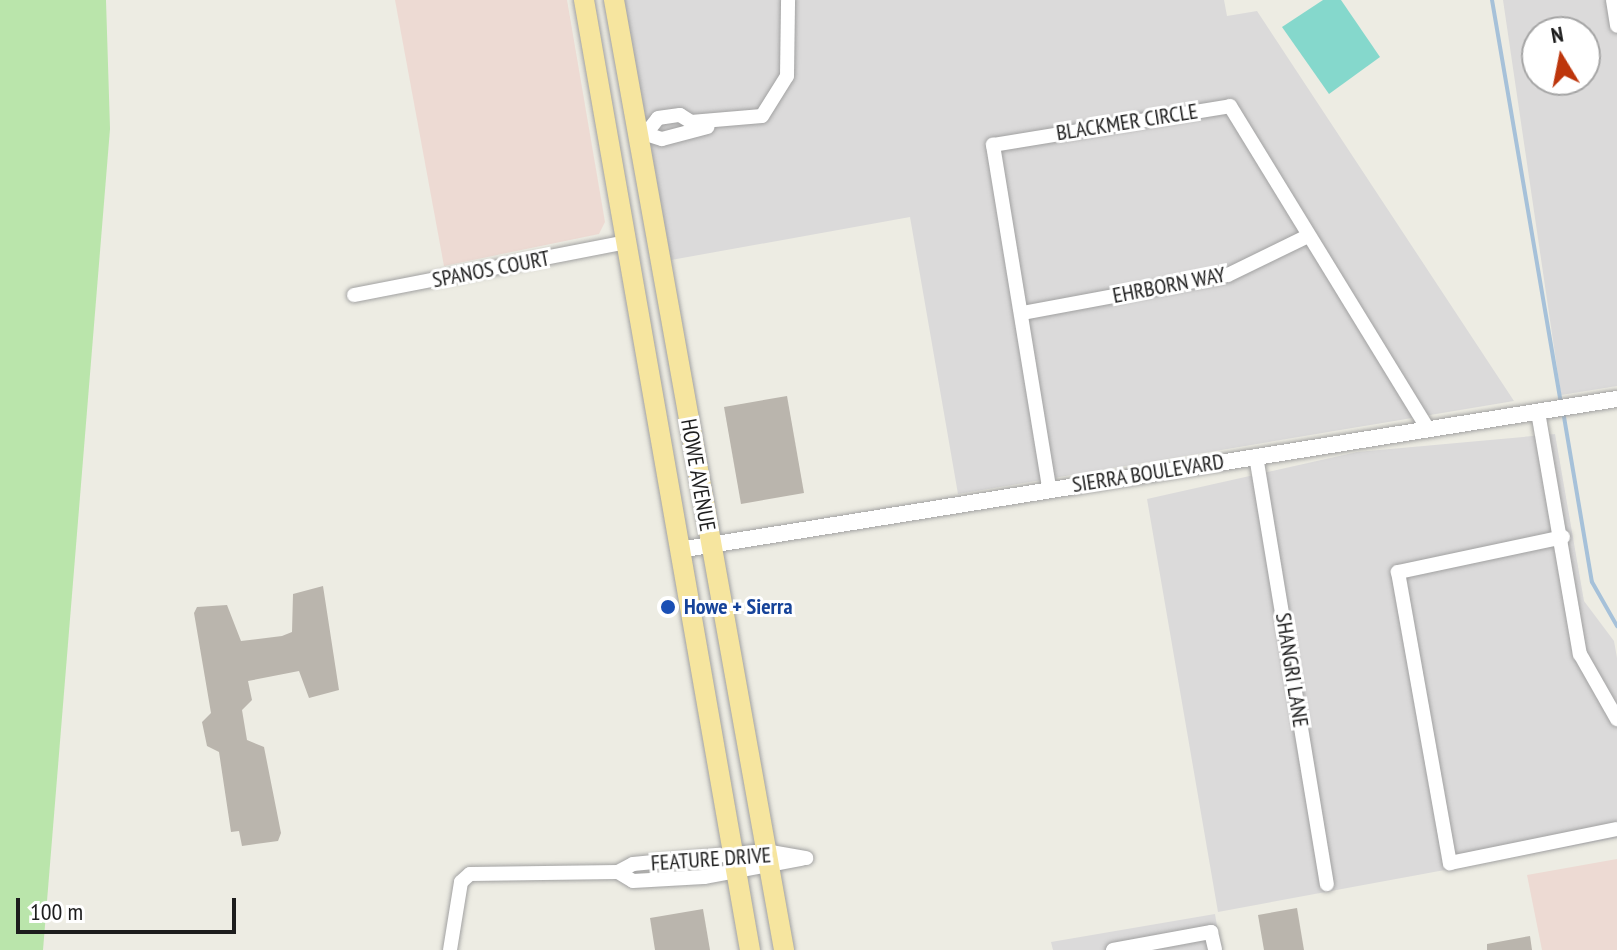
<!DOCTYPE html>
<html>
<head>
<meta charset="utf-8">
<style>
  body { margin:0 }
  #map { position:relative; width:1617px; height:950px; overflow:hidden; background:#edece3; font-family:"PT Sans Narrow",sans-serif }
  div>[style] { position:absolute }
  .residential>* { inset:0; background:#dbdada }
  .commercial>* { inset:0; background:#eddad3 }
  .grass>* { inset:0; background:#bae5ab }
  .pitch>* { inset:0; background:#85d8cc }
  .stream>* { height:4px; margin:-2px; padding:0 2px; transform-origin:2px; border-radius:2px; background:#a6c1d9 }
  .building>* { inset:0; background:#bab5ad }
  .roads { filter:drop-shadow(0 0 2px #a1a1a1) drop-shadow(0 0 2px #a1a1a1) }
  .minor>* { height:14px; margin:-7px; padding:0 7px; transform-origin:7px; border-radius:7px; background:#fff }
  .tertiary>* { height:16px; margin:-8px; padding:0 8px; transform-origin:8px; border-radius:8px; background:#fff }
  .primary>* { height:20px; margin:-10px; padding:0 10px; transform-origin:10px; border-radius:10px; background:#f6e59f }
  .dots>* { width:22px; height:22px; translate:-50% -50%; box-sizing:border-box; border:4px solid #fff; border-radius:50% }
  span { translate:-50% -50%; white-space:nowrap; text-align:center; line-height:1.15; -webkit-text-stroke:6px #fff; paint-order:stroke }
  .street-label { font-size:22px; color:#1d1d1d }
  .transit-label { font-size:22px; color:#164399; font-weight:700 }
  .left { translate:0 -50%; text-align:left }
  .north { position:absolute; left:1521px; top:16px; width:80px; height:80px; box-sizing:border-box; background:#fff; border:2px solid #a5a5a5; border-radius:50%; rotate:350deg; font-size:22px; font-weight:700; line-height:32px; text-align:center; color:#1d1d1d }
  .north::after { content:''; display:block; margin:auto; width:28px; height:36px; background:#bd360c; clip-path:polygon(50% 0,100% 100%,50% 72%,0 100%) }
  .scale { position:absolute; left:16px; top:898px; width:220px; height:36px; box-sizing:border-box; border:4px solid #1d1d1d; border-top:0; padding-left:10px; font-size:24px; line-height:28px; white-space:nowrap; color:#1d1d1d; -webkit-text-stroke:6px #fff; paint-order:stroke }
</style>
</head>
<body>
<div id="map">
  <div class="residential">
    <i style="clip-path:polygon(624px 0,1224px 0,1227px 16px,1257px 11px,1514px 401px,958px 494px,910px 217px,671px 260px)"></i>
    <i style="clip-path:polygon(evenodd,1503px 0,1617px 0,1617px 386px,1561px 395px,1503px 0,1537px 32px,1585px 32px,1585px 80px,1537px 80px,1537px 32px)"></i>
    <i style="clip-path:polygon(1555px 434px,1584px 601px,1614px 641px,1617px 658px,1617px 838px,1218px 912px,1147px 499px,1357px 452px)"></i>
    <i style="clip-path:polygon(1215px 914px,1221px 950px,1053px 950px,1051px 942px)"></i>
  </div>
  <div class="commercial">
    <i style="clip-path:polygon(395px 0,567px 0,605px 222px,599px 234px,444px 266px)"></i>
    <i style="clip-path:polygon(1617px 859px,1617px 950px,1542px 950px,1527px 875px)"></i>
  </div>
  <div class="grass">
    <i style="clip-path:polygon(0 0,106px 0,110px 129px,43px 950px,0 950px)"></i>
  </div>
  <div class="pitch">
    <i style="clip-path:polygon(1323px 0,1341px 0,1380px 57px,1329px 94px,1282px 27px)"></i>
  </div>
  <div class="stream">
    <i style="left:1492px;top:0;width:408px;rotate:80.3deg"></i>
    <i style="left:1563px;top:411px;width:173px;rotate:80.4deg"></i>
    <i style="left:1592px;top:582px;width:51px;rotate:60.4deg"></i>
  </div>
  <div class="building">
    <i style="clip-path:polygon(787px 396px,804px 493px,741px 504px,724px 407px)"></i>
    <i style="clip-path:polygon(323px 586px,339px 690px,309px 698px,299px 671px,248px 681px,252px 700px,242px 710px,247px 740px,264px 747px,281px 833px,278px 841px,242px 846px,239px 831px,231px 832px,219px 752px,207px 746px,202px 722px,211px 713px,194px 613px,197px 607px,227px 605px,241px 641px,282px 636px,292px 632px,293px 594px)"></i>
    <i style="clip-path:polygon(1297px 908px,1304px 950px,1264px 950px,1258px 915px)"></i>
    <i style="clip-path:polygon(703px 909px,710px 950px,655px 950px,650px 918px)"></i>
    <i style="clip-path:polygon(1530px 936px,1532px 950px,1487px 950px,1487px 944px)"></i>
  </div>
  <div class="roads">
    <div class="minor">
      <i style="left:1613px;top:0;width:26px;rotate:81deg"></i>
      <i style="left:648px;top:131px;width:16px;rotate:-52deg"></i>
      <i style="left:658px;top:118px;width:22px;rotate:-8deg"></i>
      <i style="left:680px;top:115px;width:13px;rotate:32deg"></i>
      <i style="left:691px;top:122px;width:71px;rotate:-4.8deg"></i>
      <i style="left:762px;top:116px;width:47px;rotate:-58deg"></i>
      <i style="left:787px;top:76px;width:76px;rotate:-89.2deg"></i>
      <i style="left:640px;top:132px;width:23px;rotate:18deg"></i>
      <i style="left:662px;top:139px;width:47px;rotate:-14.9deg"></i>
      <i style="left:354px;top:295px;width:278px;rotate:-11deg"></i>
      <i style="left:1022px;top:313px;width:209px;rotate:-10.5deg"></i>
      <i style="left:1228px;top:275px;width:89px;rotate:-26deg"></i>
      <i style="left:1538px;top:412px;width:246px;rotate:80.2deg"></i>
      <i style="left:1580px;top:654px;width:75px;rotate:60.4deg"></i>
      <i style="left:1256px;top:456px;width:434px;rotate:80.6deg"></i>
      <i style="left:1049px;top:487px;width:347px;rotate:-99.3deg"></i>
      <i style="left:993px;top:145px;width:240px;rotate:-9.3deg"></i>
      <i style="left:1230px;top:106px;width:379px;rotate:58.5deg"></i>
      <i style="left:1563px;top:537px;width:169px;rotate:168deg"></i>
      <i style="left:1398px;top:572px;width:296px;rotate:79.9deg"></i>
      <i style="left:1450px;top:863px;width:170px;rotate:-11.5deg"></i>
      <i style="left:618px;top:872px;width:17px;rotate:31deg"></i>
      <i style="left:633px;top:881px;width:71px;rotate:-3.2deg"></i>
      <i style="left:704px;top:877px;width:99px;rotate:-10.5deg"></i>
      <i style="left:450px;top:950px;width:69px;rotate:-80.8deg"></i>
      <i style="left:461px;top:882px;width:12px;rotate:-42deg"></i>
      <i style="left:470px;top:874px;width:148px;rotate:-0.8deg"></i>
      <i style="left:618px;top:872px;width:17px;rotate:-28deg"></i>
      <i style="left:633px;top:864px;width:133px;rotate:-5.6deg"></i>
      <i style="left:765px;top:851px;width:42px;rotate:9.7deg"></i>
      <i style="left:1113px;top:950px;width:100px;rotate:-10.4deg"></i>
      <i style="left:1211px;top:932px;width:18px;rotate:77deg"></i>
    </div>
    <div class="tertiary">
      <i style="left:679px;top:550px;width:950px;rotate:-9.15deg"></i>
    </div>
    <div class="primary">
      <i style="left:584px;top:0;width:964px;rotate:80.09deg"></i>
      <i style="left:614px;top:0;width:965px;rotate:79.85deg"></i>
    </div>
  </div>
  <div class="dots">
    <i style="left:668px;top:607px;background:#1a4fb4"></i>
  </div>
  <div class="street-label">
    <span style="left:1127px;top:122px;rotate:-9deg">BLACKMER CIRCLE</span>
    <span style="left:491px;top:269px;rotate:-11deg">SPANOS COURT</span>
    <span style="left:1169px;top:285px;rotate:-11deg">EHRBORN WAY</span>
    <span style="left:1148px;top:473px;rotate:-9deg">SIERRA BOULEVARD</span>
    <span style="left:698px;top:475px;rotate:80deg">HOWE AVENUE</span>
    <span style="left:1292px;top:670px;rotate:81deg">SHANGRI LANE</span>
    <span style="left:711px;top:859px;rotate:-4deg">FEATURE DRIVE</span>
  </div>
  <div class="transit-label">
    <span class="left" style="left:684px;top:607px">Howe + Sierra</span>
  </div>
  <div class="north">N</div>
  <div class="scale">100 m</div>
</div>
</body>
</html>
